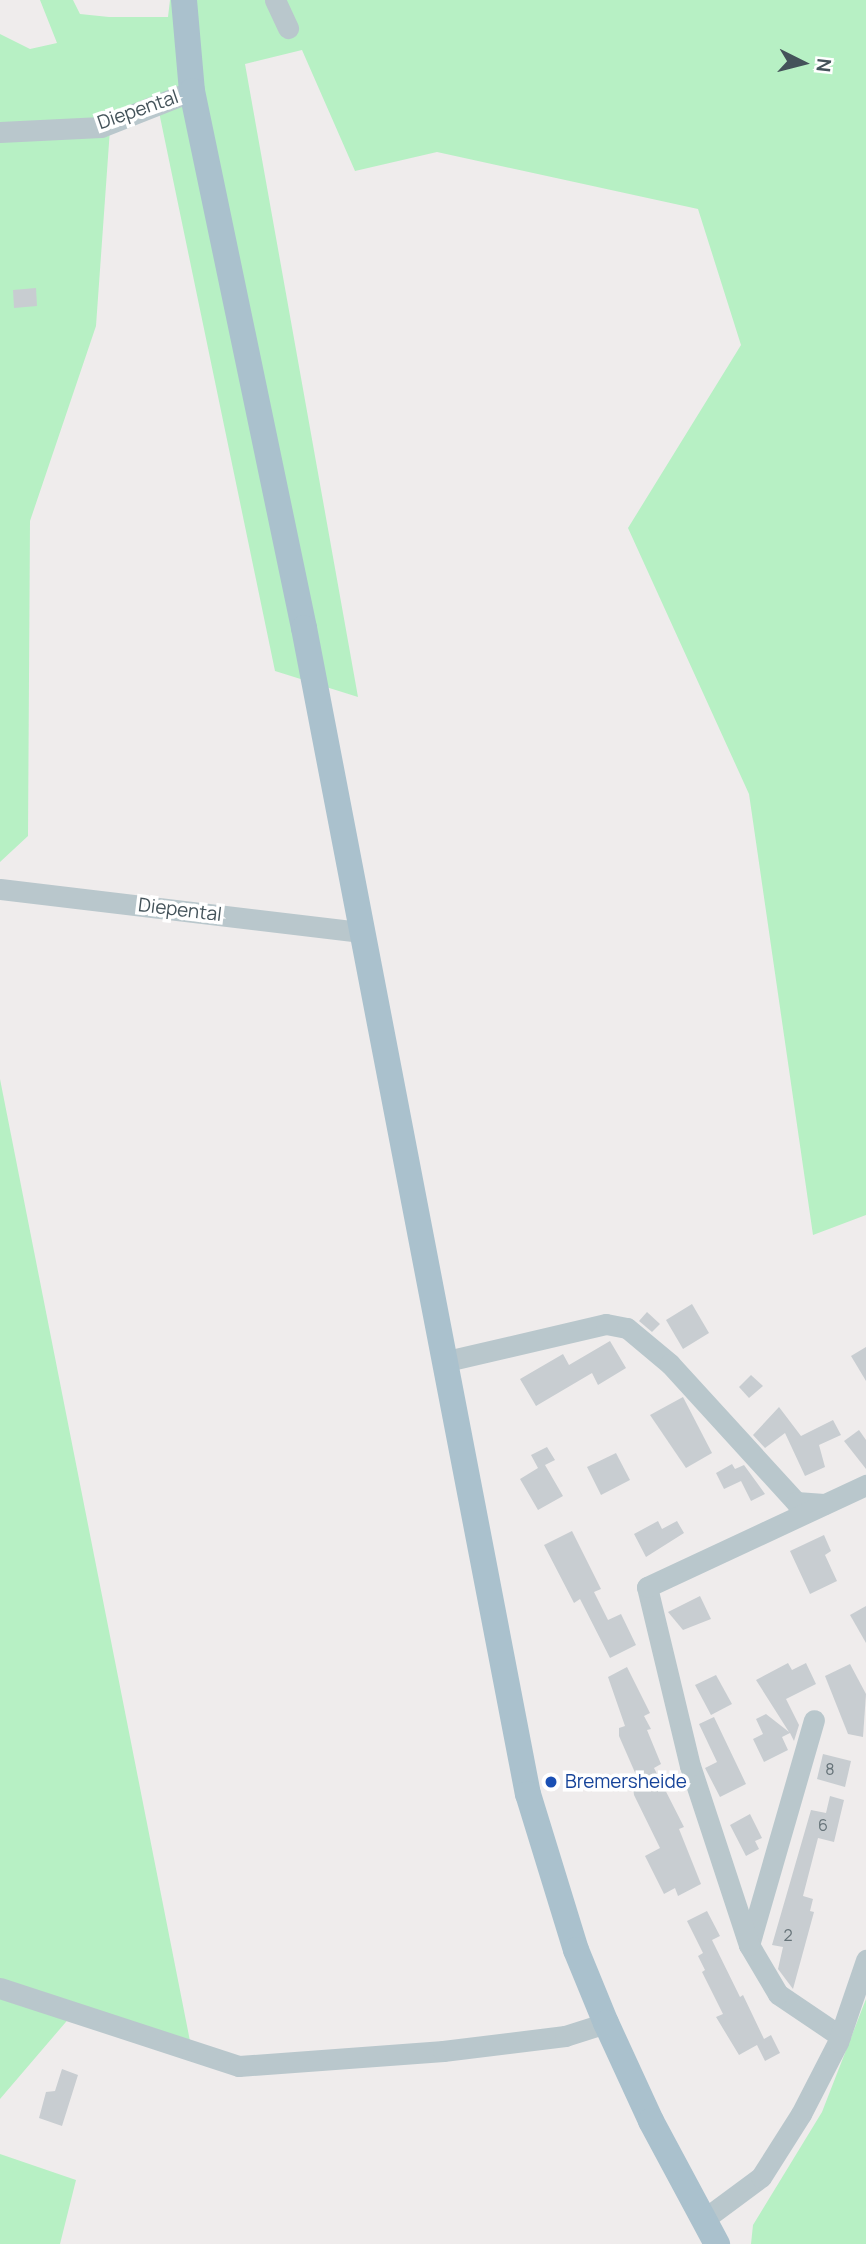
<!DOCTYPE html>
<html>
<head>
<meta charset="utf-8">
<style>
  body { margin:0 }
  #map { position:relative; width:866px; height:2244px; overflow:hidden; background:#efecec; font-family:Manrope,sans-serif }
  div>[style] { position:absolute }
  .green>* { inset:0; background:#b7f0c4 }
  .building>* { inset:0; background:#c8cdd1 }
  .minor>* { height:21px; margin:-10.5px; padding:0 10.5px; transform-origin:10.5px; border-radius:10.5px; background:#b9c7cc }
  .major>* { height:26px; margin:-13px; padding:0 13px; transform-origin:13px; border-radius:13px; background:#aac1cd }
  .dots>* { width:19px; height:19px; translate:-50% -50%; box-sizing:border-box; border:4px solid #fff; border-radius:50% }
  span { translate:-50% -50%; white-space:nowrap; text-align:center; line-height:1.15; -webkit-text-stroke:7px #fff; paint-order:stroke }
  .number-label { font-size:16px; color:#657278 }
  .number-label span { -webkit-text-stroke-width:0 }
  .street-label { font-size:19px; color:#44535a }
  .transit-label { font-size:19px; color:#164399 }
  .left { translate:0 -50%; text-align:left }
  .north { position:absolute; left:768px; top:28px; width:70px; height:70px; -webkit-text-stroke:5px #fff; paint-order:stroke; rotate:96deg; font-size:19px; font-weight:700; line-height:28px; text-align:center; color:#44535a }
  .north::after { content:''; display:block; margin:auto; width:24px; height:32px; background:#44535a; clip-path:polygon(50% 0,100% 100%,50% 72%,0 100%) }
</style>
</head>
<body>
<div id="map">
  <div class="green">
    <i style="clip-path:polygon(40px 0,73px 0,80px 14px,109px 17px,168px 17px,170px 0,268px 0,282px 17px,287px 0,866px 0,866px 1215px,813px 1235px,749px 794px,628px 528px,741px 345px,698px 209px,437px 152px,355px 171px,302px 50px,245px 64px,358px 697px,275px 671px,159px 112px,110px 129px,96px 326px,30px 521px,28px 836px,0 862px,0 34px,30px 49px,57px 43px)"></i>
    <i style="clip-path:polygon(0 1079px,190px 2041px,71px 2016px,0 2099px)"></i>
    <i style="clip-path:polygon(866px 1999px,866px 2244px,751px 2244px,753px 2225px,822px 2112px)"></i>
    <i style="clip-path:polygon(0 2154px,76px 2180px,60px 2244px,0 2244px)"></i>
  </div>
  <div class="building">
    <i style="clip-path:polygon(36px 288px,37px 306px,14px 308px,13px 290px)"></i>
    <i style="clip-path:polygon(692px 1304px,709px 1333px,683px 1349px,666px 1320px)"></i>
    <i style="clip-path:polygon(647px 1312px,660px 1324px,652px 1332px,639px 1321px)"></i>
    <i style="clip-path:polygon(610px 1341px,626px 1368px,598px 1385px,592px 1373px,536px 1406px,520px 1379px,563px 1354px,569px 1365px)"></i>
    <i style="clip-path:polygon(866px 1347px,866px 1381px,851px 1356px)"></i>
    <i style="clip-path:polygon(751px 1375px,763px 1386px,749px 1398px,739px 1387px)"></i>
    <i style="clip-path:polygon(683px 1397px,712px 1453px,686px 1468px,650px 1415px)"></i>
    <i style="clip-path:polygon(779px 1407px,801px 1436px,833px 1420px,841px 1435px,819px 1445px,825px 1467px,805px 1476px,785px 1433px,765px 1448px,753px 1435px)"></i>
    <i style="clip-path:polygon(859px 1430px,866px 1440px,866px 1469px,844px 1441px)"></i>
    <i style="clip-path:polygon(547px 1447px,555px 1460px,545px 1465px,563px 1496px,538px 1510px,520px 1479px,538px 1468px,531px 1455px)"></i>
    <i style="clip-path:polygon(616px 1453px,630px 1480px,601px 1495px,587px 1467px)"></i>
    <i style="clip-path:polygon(732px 1464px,735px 1469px,744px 1465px,765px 1494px,751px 1501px,741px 1481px,724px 1489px,716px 1473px)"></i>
    <i style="clip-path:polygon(658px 1521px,662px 1529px,677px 1521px,684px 1533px,646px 1557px,634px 1534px)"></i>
    <i style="clip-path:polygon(572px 1531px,601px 1589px,594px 1592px,608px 1620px,621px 1614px,636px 1645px,610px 1658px,580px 1599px,574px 1603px,544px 1545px)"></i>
    <i style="clip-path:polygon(824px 1535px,831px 1551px,825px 1555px,837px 1581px,810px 1594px,790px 1551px)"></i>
    <i style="clip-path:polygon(700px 1596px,711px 1619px,683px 1630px,668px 1612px)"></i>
    <i style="clip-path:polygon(866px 1606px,866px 1643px,850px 1615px)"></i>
    <i style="clip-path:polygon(788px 1663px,792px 1670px,806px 1663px,816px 1684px,786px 1699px,799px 1725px,794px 1741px,790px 1733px,782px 1737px,788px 1750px,764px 1762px,753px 1739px,763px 1734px,756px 1719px,766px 1714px,789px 1732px,756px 1680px)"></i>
    <i style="clip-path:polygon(850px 1664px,866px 1694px,863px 1737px,848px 1734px,825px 1676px)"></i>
    <i style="clip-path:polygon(627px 1667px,650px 1713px,644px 1716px,651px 1729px,647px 1730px,661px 1764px,654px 1768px,684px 1827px,679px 1829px,701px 1884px,678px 1896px,675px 1888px,664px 1894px,645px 1856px,660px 1848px,634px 1795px,633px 1787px,640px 1784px,619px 1736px,619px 1728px,625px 1726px,608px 1677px)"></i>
    <i style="clip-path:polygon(716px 1675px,732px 1704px,711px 1715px,695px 1685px)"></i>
    <i style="clip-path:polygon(714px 1717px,746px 1784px,720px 1797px,705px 1768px,717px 1762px,699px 1724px)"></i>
    <i style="clip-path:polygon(823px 1754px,851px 1761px,845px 1787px,817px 1779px)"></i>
    <i style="clip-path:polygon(830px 1796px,844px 1800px,834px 1842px,818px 1838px,803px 1896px,813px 1899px,810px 1911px,814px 1912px,793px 1989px,778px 1969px,783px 1947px,772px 1945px,811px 1810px,826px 1813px)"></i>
    <i style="clip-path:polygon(750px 1814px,762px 1838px,755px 1841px,759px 1849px,746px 1856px,730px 1825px)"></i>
    <i style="clip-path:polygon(707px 1911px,720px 1936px,712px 1940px,740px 1997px,743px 1995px,764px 2039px,771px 2035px,780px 2053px,765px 2061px,757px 2045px,739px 2055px,716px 2017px,723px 2014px,702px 1972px,705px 1970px,698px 1956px,703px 1953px,687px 1921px)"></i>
    <i style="clip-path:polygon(62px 2069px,78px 2075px,62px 2126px,39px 2118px,46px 2092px,55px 2091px)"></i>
  </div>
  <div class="minor">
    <i style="left:275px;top:0;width:31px;rotate:65deg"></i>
    <i style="left:0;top:132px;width:101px;rotate:-2.8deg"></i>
    <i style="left:101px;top:127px;width:98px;rotate:-21.6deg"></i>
    <i style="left:0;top:889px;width:362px;rotate:6.8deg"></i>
    <i style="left:447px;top:1361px;width:163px;rotate:-13.1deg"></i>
    <i style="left:606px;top:1324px;width:21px;rotate:11deg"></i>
    <i style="left:627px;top:1328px;width:56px;rotate:39.9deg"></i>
    <i style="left:670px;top:1364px;width:187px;rotate:47.6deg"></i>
    <i style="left:796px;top:1502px;width:28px;rotate:4deg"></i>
    <i style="left:749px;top:1945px;width:234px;rotate:-73.9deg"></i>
    <i style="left:0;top:1988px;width:251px;rotate:18.1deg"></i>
    <i style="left:239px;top:2066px;width:205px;rotate:-4.2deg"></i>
    <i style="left:443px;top:2051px;width:123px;rotate:-7deg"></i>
    <i style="left:565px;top:2036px;width:43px;rotate:-17.6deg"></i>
    <i style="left:840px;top:2036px;width:75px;rotate:-145.9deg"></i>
    <i style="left:778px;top:1994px;width:57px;rotate:-120.6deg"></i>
    <i style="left:749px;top:1945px;width:188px;rotate:-108.2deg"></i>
    <i style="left:690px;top:1766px;width:184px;rotate:-103.5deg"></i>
    <i style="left:647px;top:1587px;width:242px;rotate:-25deg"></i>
    <i style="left:703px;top:2220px;width:72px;rotate:-36.6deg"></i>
    <i style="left:761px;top:2177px;width:75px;rotate:-57.6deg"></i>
    <i style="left:801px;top:2114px;width:81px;rotate:-62.8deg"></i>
    <i style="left:838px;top:2042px;width:87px;rotate:-71.1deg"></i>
  </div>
  <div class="major">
    <i style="left:184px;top:0;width:91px;rotate:85deg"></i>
    <i style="left:192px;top:91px;width:549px;rotate:78.22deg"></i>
    <i style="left:304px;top:628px;width:1187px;rotate:79.13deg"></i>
    <i style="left:528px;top:1794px;width:163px;rotate:72.9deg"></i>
    <i style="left:576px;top:1950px;width:79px;rotate:67.7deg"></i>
    <i style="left:606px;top:2023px;width:108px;rotate:65.3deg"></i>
    <i style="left:651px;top:2121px;width:140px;rotate:61.8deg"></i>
  </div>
  <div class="dots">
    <i style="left:551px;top:1782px;background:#1a4fb4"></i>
  </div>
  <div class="number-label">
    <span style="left:830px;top:1769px">8</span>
    <span style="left:823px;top:1825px">6</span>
    <span style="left:788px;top:1935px">2</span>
  </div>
  <div class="street-label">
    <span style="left:138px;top:110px;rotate:-19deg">Diepental</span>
    <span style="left:180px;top:910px;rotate:7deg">Diepental</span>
  </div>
  <div class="transit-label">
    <span class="left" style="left:565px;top:1782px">Bremersheide</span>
  </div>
  <div class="north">N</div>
</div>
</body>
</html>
